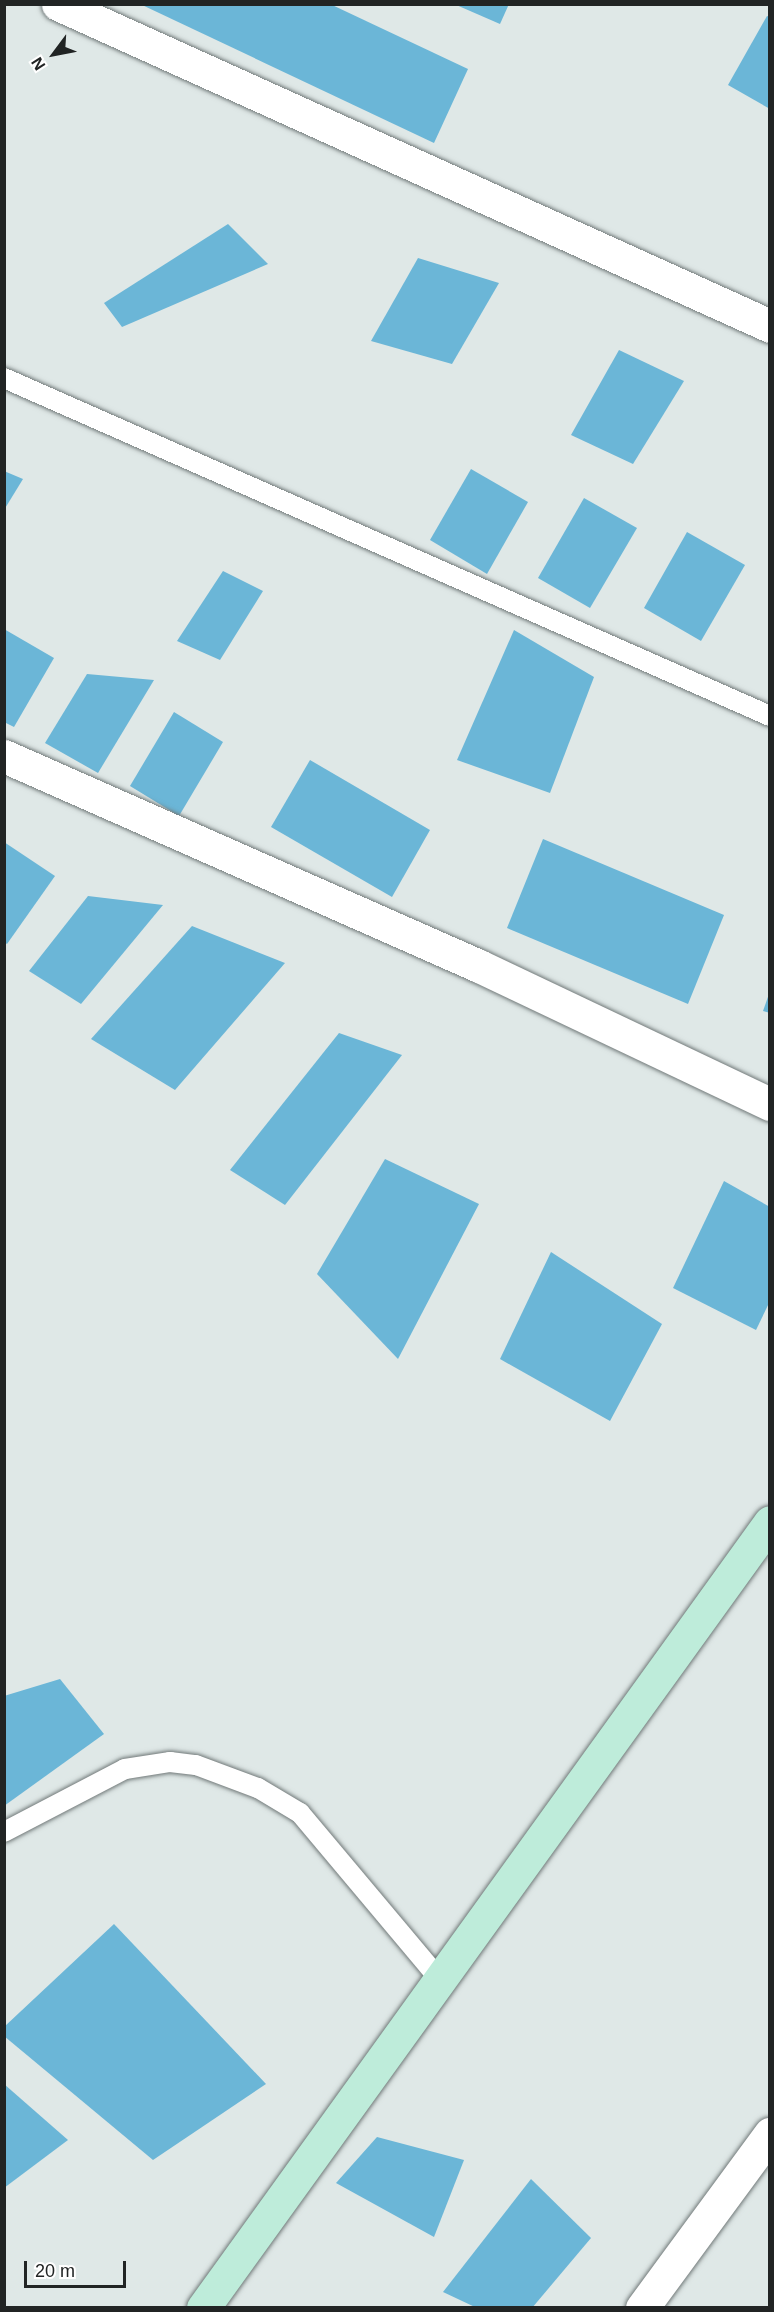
<!DOCTYPE html>
<html>
<head>
<meta charset="utf-8">
<style>
  body { margin:0 }
  #map { position:relative; width:774px; height:2312px; overflow:hidden; background:#dfe8e7; font-family:Helvetica,sans-serif }
  div>[style] { position:absolute }
  .building>* { inset:0; background:#6bb6d7 }
  .roads { filter:drop-shadow(0 0 2px #717979) drop-shadow(0 0 2px #717979) }
  .lane>* { height:20px; margin:-10px; padding:0 10px; transform-origin:10px; border-radius:10px; background:#fff }
  .street>* { height:33px; margin:-16.5px; padding:0 16.5px; transform-origin:16.5px; border-radius:16.5px; background:#fff }
  .secondary>* { height:33px; margin:-16.5px; padding:0 16.5px; transform-origin:16.5px; border-radius:16.5px; background:#beecda }
  span { translate:-50% -50%; white-space:nowrap; text-align:center; line-height:1.15; -webkit-text-stroke:6px #fff; paint-order:stroke }
  .frame { position:absolute; inset:0; border:6px solid #212424; pointer-events:none }
  .north { position:absolute; left:24px; top:24px; width:60px; height:60px; -webkit-text-stroke:4px #fff; paint-order:stroke; rotate:238deg; font-size:16px; font-weight:700; line-height:24px; text-align:center; color:#212424 }
  .north::after { content:''; display:block; margin:auto; width:21px; height:27px; background:#212424; clip-path:polygon(50% 0,100% 100%,50% 72%,0 100%) }
  .scale { position:absolute; left:24px; top:2261px; width:102px; height:27px; box-sizing:border-box; border:3px solid #212424; border-top:0; padding-left:8px; font-size:18px; line-height:21px; white-space:nowrap; color:#212424; -webkit-text-stroke:4px #fff; paint-order:stroke }
</style>
</head>
<body>
<div id="map">
  <div class="building">
    <i style="clip-path:polygon(140px 4px,330px 4px,468px 69px,434px 143px)"></i>
    <i style="clip-path:polygon(454px 4px,509px 4px,500px 24px)"></i>
    <i style="clip-path:polygon(767px 16px,770px 17px,770px 109px,728px 85px)"></i>
    <i style="clip-path:polygon(228px 224px,268px 264px,122px 327px,104px 303px)"></i>
    <i style="clip-path:polygon(418px 258px,499px 283px,452px 364px,371px 341px)"></i>
    <i style="clip-path:polygon(619px 350px,684px 381px,633px 464px,571px 435px)"></i>
    <i style="clip-path:polygon(471px 469px,528px 502px,487px 574px,430px 540px)"></i>
    <i style="clip-path:polygon(4px 471px,23px 479px,4px 510px)"></i>
    <i style="clip-path:polygon(584px 498px,637px 528px,590px 608px,538px 578px)"></i>
    <i style="clip-path:polygon(687px 532px,745px 565px,701px 641px,644px 608px)"></i>
    <i style="clip-path:polygon(223px 571px,263px 591px,220px 660px,177px 641px)"></i>
    <i style="clip-path:polygon(4px 629px,54px 658px,14px 727px,4px 722px)"></i>
    <i style="clip-path:polygon(514px 630px,594px 677px,550px 793px,457px 760px)"></i>
    <i style="clip-path:polygon(87px 674px,154px 680px,98px 773px,45px 743px)"></i>
    <i style="clip-path:polygon(174px 712px,223px 742px,179px 816px,130px 786px)"></i>
    <i style="clip-path:polygon(310px 760px,430px 830px,392px 897px,271px 827px)"></i>
    <i style="clip-path:polygon(543px 839px,724px 915px,688px 1004px,507px 928px)"></i>
    <i style="clip-path:polygon(4px 842px,55px 876px,7px 944px,4px 942px)"></i>
    <i style="clip-path:polygon(88px 896px,163px 905px,81px 1004px,29px 971px)"></i>
    <i style="clip-path:polygon(192px 926px,285px 963px,175px 1090px,91px 1039px)"></i>
    <i style="clip-path:polygon(769px 994px,770px 994px,770px 1013px,763px 1011px)"></i>
    <i style="clip-path:polygon(339px 1033px,402px 1055px,285px 1205px,230px 1170px)"></i>
    <i style="clip-path:polygon(385px 1159px,479px 1204px,398px 1359px,317px 1274px)"></i>
    <i style="clip-path:polygon(724px 1181px,770px 1207px,770px 1301px,756px 1330px,673px 1288px)"></i>
    <i style="clip-path:polygon(551px 1252px,662px 1324px,610px 1421px,500px 1359px)"></i>
    <i style="clip-path:polygon(60px 1679px,104px 1734px,4px 1806px,4px 1696px)"></i>
    <i style="clip-path:polygon(114px 1924px,266px 2084px,153px 2160px,4px 2036px,4px 2027px)"></i>
    <i style="clip-path:polygon(4px 2084px,68px 2140px,4px 2188px)"></i>
    <i style="clip-path:polygon(377px 2137px,464px 2160px,434px 2237px,336px 2183px)"></i>
    <i style="clip-path:polygon(531px 2179px,591px 2238px,532px 2308px,477px 2308px,443px 2292px)"></i>
  </div>
  <div class="roads">
    <div class="lane">
      <i style="left:4px;top:378px;width:837px;rotate:23.81deg"></i>
      <i style="left:4px;top:1832px;width:136px;rotate:-27.5deg"></i>
      <i style="left:125px;top:1769px;width:46px;rotate:-8.8deg"></i>
      <i style="left:170px;top:1762px;width:26px;rotate:7deg"></i>
      <i style="left:196px;top:1765px;width:66px;rotate:20.4deg"></i>
      <i style="left:258px;top:1788px;width:49px;rotate:30.8deg"></i>
      <i style="left:300px;top:1813px;width:218px;rotate:50deg"></i>
    </div>
    <div class="street">
      <i style="left:58px;top:4px;width:781px;rotate:24.33deg"></i>
      <i style="left:4px;top:756px;width:519px;rotate:23.85deg"></i>
      <i style="left:479px;top:966px;width:322px;rotate:25.4deg"></i>
      <i style="left:642px;top:2308px;width:216px;rotate:-53.7deg"></i>
    </div>
    <div class="secondary">
      <i style="left:203px;top:2308px;width:969px;rotate:-54.19deg"></i>
    </div>
  </div>
  <div class="frame"></div>
  <div class="north">N</div>
  <div class="scale">20 m</div>
</div>
</body>
</html>
